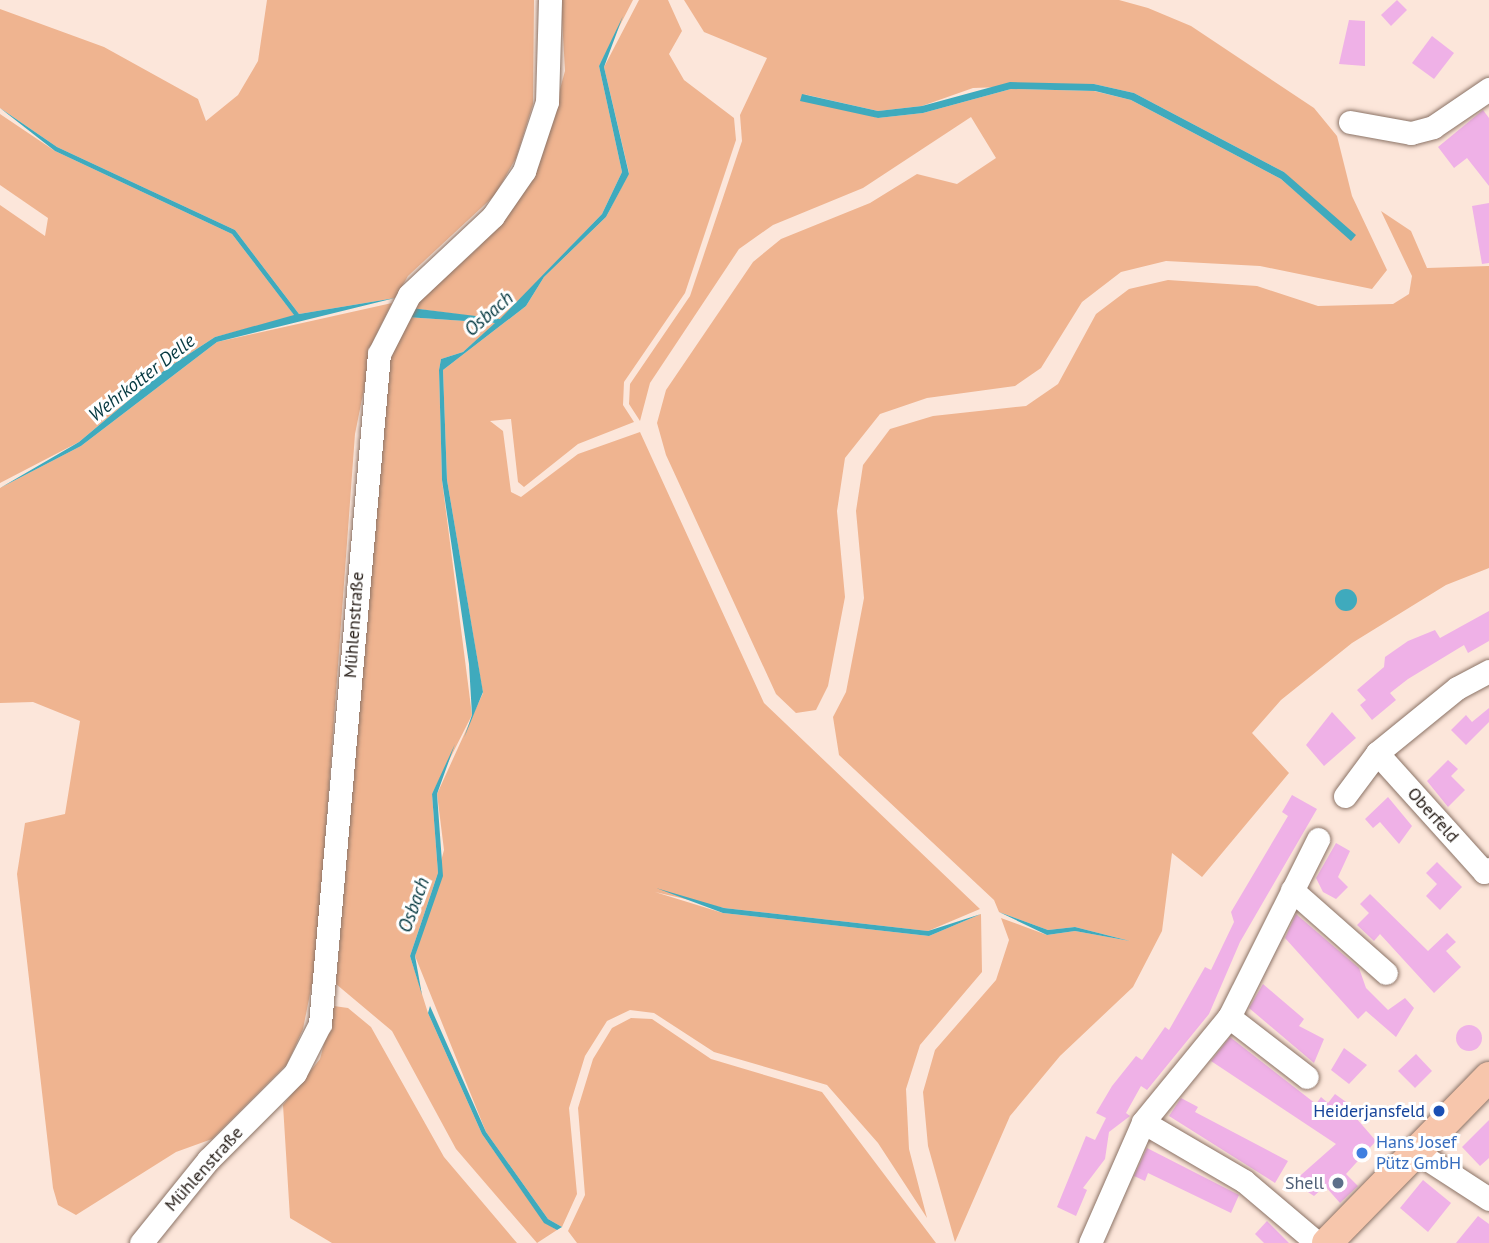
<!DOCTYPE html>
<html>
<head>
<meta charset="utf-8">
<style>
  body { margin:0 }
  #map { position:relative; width:1489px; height:1243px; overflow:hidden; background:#fce6da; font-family:"PT Sans",sans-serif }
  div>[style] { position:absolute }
  .green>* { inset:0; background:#efb490 }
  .water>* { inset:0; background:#3faabd }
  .round { border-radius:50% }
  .building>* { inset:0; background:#efb1e7 }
  .roads { filter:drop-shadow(0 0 2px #8b7366) drop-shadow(0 0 2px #8b7366) }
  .minor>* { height:23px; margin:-11.5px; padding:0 11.5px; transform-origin:11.5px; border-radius:11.5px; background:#fff }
  .major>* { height:30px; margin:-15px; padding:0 15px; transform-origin:15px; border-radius:15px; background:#f7c6ac }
  .dots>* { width:19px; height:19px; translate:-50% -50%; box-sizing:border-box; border:4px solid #fff; border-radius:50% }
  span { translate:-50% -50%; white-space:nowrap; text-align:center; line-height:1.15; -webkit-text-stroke:6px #fff; paint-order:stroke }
  .street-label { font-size:18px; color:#251c16 }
  .transit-label { font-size:18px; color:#164399 }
  .right { translate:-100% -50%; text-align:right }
  .shop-label { font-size:18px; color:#366cbe }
  .left { translate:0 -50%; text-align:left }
  .service-label { font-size:18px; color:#4e5e75 }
  .water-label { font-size:19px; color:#053840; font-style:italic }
</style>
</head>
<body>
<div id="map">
  <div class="green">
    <i style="clip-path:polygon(267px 0,534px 0,533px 104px,516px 158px,495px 195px,408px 276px,395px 298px,299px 314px,235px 230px,57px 147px,0 108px,0 9px,104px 47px,198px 99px,206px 121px,238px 95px,258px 61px)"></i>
    <i style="clip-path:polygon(561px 0,633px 0,599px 66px,622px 172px,602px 214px,500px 320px,411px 308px,480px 246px,539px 165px,565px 71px)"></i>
    <i style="clip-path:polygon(639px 0,668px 0,682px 31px,669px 54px,684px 80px,734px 118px,736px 140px,685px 293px,624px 382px,623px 405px,634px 422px,578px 444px,524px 487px,518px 482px,511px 419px,490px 421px,503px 431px,511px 492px,521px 497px,578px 454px,640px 432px,764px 703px,980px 909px,928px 931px,724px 908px,655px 892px,723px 913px,929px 936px,981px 914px,982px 972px,920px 1045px,906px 1089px,909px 1149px,927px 1218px,878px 1143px,827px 1085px,714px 1052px,654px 1013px,630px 1010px,607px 1021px,585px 1056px,569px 1108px,577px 1194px,562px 1227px,548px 1219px,486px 1132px,415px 956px,444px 850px,437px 794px,483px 693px,447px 480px,443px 370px,526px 306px,544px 277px,606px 217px,629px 173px,604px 67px)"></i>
    <i style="clip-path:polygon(evenodd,684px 0,1119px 0,1148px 8px,1191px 26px,1314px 108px,1337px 136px,1352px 196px,1387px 270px,1372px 289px,1260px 266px,1166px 261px,1121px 272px,1082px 302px,1041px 368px,1015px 386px,927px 398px,880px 414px,845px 458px,837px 511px,845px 597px,828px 686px,816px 710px,796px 713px,776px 694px,666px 455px,657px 423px,666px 390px,753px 262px,781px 239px,870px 203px,917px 174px,957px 184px,996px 158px,971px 117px,863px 188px,773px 225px,739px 249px,650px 383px,640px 421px,629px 404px,630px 384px,690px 296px,742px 141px,740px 115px,767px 58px,704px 32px,684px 0,1094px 84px,1134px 93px,1284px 172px,1351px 240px,1281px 179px,1131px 100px,1094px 91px,1011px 89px,923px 113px,878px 118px,803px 94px,878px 111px,922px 106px,973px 88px,1094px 84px)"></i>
    <i style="clip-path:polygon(0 114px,55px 151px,232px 234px,295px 316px,215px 337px,166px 369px,79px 442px,0 483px,0 205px,45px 236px,48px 218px,0 185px)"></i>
    <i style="clip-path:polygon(1381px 211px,1411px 231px,1427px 268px,1489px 266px,1489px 568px,1446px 585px,1352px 643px,1281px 700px,1252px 733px,1289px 773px,1202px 877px,1172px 853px,1162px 931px,1133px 987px,1060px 1056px,1010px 1116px,955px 1242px,928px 1146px,923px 1092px,935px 1050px,996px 980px,1009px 940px,1001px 918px,1047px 935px,1075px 931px,1130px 941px,1075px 927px,1048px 930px,999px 912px,994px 900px,839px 755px,833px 717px,846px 692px,864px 598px,856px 511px,863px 465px,890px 429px,933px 416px,1026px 406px,1058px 384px,1096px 314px,1129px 289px,1168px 280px,1257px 286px,1318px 306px,1393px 304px,1409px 294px,1412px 276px)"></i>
    <i style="clip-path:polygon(392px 303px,374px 339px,355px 434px,316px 964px,303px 1029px,287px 1064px,212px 1139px,176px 1152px,76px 1215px,58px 1205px,53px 1188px,17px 874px,25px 823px,65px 814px,80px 721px,33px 702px,0 703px,0 488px,81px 446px,217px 342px)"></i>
    <i style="clip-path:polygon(406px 317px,496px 323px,463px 352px,441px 359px,439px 370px,442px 480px,472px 715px,432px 794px,438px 873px,410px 956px,428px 1013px,482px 1134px,544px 1222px,557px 1230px,537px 1243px,456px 1149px,392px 1031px,336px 984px,389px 349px)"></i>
    <i style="clip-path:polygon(334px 1006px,348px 1008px,371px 1027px,444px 1157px,517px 1243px,332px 1243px,290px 1218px,283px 1105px,320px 1059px)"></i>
    <i style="clip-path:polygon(631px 1018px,652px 1019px,711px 1059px,822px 1092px,936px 1243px,577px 1243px,568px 1231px,585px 1195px,578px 1108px,593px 1059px,612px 1028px)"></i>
  </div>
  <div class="water">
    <i style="clip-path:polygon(623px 16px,604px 67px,629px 174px,606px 217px,544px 277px,526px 306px,443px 370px,447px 480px,483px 692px,464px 738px,472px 715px,469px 664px,442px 480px,439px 370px,441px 359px,463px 352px,495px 323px,406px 317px,411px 308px,500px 319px,602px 214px,622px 172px,599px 66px)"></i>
    <i style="clip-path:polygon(1010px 82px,1094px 84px,1134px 93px,1284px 172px,1356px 235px,1351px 241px,1281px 179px,1131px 100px,1095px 91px,1011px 89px,923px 113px,878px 118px,800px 101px,802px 94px,878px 111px,922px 106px)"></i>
    <i style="clip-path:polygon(0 108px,57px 147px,235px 230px,299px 314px,395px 298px,217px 342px,81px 446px,0 488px,79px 442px,166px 369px,215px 337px,294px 315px,232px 234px,55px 151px)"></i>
    <i class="round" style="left:1335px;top:589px;width:22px;height:22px"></i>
    <i style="clip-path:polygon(455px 744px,437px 794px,443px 876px,415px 956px,422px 995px,410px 956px,438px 873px,432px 794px)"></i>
    <i style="clip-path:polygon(656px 888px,724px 908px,928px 931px,981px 914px,929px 936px,723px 913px)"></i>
    <i style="clip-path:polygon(999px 912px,1048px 930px,1075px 927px,1130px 941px,1075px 931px,1047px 935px)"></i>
    <i style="clip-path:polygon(430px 1006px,486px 1132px,548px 1219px,562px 1227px,557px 1230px,544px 1223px,482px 1134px,428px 1013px)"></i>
  </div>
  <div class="building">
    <i style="clip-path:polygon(1397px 0,1407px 10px,1391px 26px,1381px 15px)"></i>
    <i style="clip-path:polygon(1349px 20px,1365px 21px,1365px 66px,1339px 64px)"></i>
    <i style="clip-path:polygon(1432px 36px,1454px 53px,1434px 79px,1412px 63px)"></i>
    <i style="clip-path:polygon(1483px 110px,1489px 118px,1489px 186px,1467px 158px,1454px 168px,1438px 147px)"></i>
    <i style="clip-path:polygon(1489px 203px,1489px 263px,1482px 264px,1472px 206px)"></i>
    <i style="clip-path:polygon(1489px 611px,1489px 641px,1468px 653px,1464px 645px,1408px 679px,1390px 693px,1396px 700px,1372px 720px,1360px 705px,1366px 700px,1357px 690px,1384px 667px,1385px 657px,1408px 641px,1435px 630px,1440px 638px)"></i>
    <i style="clip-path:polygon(1489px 708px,1489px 722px,1466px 745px,1451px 730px,1466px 715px,1472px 722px)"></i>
    <i style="clip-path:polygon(1332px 712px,1356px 738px,1324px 766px,1306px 745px)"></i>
    <i style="clip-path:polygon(1448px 760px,1458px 769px,1451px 776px,1465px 790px,1448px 807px,1427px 781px)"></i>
    <i style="clip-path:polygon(1292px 795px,1317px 809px,1240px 942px,1209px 1014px,1147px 1090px,1141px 1086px,1126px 1113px,1130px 1116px,1109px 1132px,1105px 1159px,1083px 1188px,1087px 1190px,1076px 1216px,1057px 1207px,1086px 1136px,1095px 1140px,1106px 1118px,1096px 1113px,1112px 1086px,1136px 1056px,1142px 1060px,1165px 1027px,1169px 1030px,1205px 967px,1211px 970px,1234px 922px,1231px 912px,1288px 816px,1282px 812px)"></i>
    <i style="clip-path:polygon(1388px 797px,1412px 826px,1399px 844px,1380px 822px,1373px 828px,1365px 819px)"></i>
    <i style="clip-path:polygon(1336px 843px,1350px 851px,1338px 877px,1348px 887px,1336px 899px,1323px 892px,1316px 878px)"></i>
    <i style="clip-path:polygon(1437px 862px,1462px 887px,1440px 910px,1426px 896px,1437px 884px,1426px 873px)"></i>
    <i style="clip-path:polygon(1370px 894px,1428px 951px,1447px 933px,1456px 942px,1446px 951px,1461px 967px,1434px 993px,1380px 934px,1374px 941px,1357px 925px,1369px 913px,1360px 904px)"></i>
    <i style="clip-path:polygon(1296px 914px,1359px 968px,1366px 988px,1388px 1010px,1405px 998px,1414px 1008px,1396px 1037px,1366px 1011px,1358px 1019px,1285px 938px)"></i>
    <i style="clip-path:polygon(1263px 984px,1304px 1019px,1299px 1026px,1324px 1039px,1314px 1063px,1249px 1008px)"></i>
    <i class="round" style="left:1456px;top:1025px;width:26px;height:26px"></i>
    <i style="clip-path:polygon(1230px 1037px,1316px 1104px,1321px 1097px,1328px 1103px,1335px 1094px,1353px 1107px,1350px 1111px,1376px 1141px,1346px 1174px,1358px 1186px,1340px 1203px,1325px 1186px,1314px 1196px,1293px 1182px,1336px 1144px,1211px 1061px)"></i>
    <i style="clip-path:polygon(1344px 1048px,1367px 1065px,1349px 1084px,1331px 1070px)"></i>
    <i style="clip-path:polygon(1416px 1054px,1432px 1071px,1415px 1088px,1398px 1071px)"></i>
    <i style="clip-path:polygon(1181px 1098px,1198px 1107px,1195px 1112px,1288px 1161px,1275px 1183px,1169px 1116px)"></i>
    <i style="clip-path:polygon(1489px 1120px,1489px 1158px,1480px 1166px,1462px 1147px)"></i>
    <i style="clip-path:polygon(1147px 1148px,1239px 1195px,1231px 1213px,1148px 1173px,1145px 1181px,1134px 1176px)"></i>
    <i style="clip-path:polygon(1423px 1180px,1451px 1203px,1428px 1232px,1400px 1208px)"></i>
    <i style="clip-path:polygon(1478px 1216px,1489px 1224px,1489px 1243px,1456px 1243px)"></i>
    <i style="clip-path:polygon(1267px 1221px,1289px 1243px,1264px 1243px,1255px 1234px)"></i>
  </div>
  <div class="roads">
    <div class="minor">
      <i style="left:1350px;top:122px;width:62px;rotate:10.2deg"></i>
      <i style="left:1411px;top:133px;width:23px;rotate:-15deg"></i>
      <i style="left:1433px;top:127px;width:68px;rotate:-34.2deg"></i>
      <i style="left:1377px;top:753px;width:160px;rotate:48deg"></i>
      <i style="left:1484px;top:872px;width:6px;rotate:-31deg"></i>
      <i style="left:1345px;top:796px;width:54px;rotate:-53.3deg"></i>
      <i style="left:1377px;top:753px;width:103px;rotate:-39.1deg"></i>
      <i style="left:1457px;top:688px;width:36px;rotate:-28deg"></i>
      <i style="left:1292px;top:890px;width:125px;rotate:41.4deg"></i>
      <i style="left:1229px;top:1017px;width:98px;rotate:37.6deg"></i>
      <i style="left:1143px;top:1122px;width:117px;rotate:30.3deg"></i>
      <i style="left:1244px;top:1181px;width:96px;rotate:40.3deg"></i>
      <i style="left:1415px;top:1151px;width:88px;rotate:33deg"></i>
      <i style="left:141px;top:1243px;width:107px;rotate:-51.1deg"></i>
      <i style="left:208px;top:1160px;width:123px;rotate:-45deg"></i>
      <i style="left:295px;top:1073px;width:55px;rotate:-63deg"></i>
      <i style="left:320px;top:1024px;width:673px;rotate:-84.97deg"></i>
      <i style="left:379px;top:354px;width:66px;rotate:-63deg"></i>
      <i style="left:409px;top:295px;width:115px;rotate:-43.2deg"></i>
      <i style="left:493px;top:216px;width:55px;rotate:-55.4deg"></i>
      <i style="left:524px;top:171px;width:73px;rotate:-71.6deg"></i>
      <i style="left:547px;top:102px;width:102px;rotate:-88.3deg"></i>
      <i style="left:1090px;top:1243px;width:132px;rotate:-66.3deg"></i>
      <i style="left:1143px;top:1122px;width:136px;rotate:-50.7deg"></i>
      <i style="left:1229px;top:1017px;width:199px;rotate:-63.4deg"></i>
    </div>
    <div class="major">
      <i style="left:1327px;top:1243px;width:232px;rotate:-45.7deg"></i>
    </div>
  </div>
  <div class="dots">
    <i style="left:1439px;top:1111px;background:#1a4fb4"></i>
    <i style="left:1362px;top:1153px;background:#3f7fe0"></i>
    <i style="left:1338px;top:1183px;background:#5c6f8a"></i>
  </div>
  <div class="street-label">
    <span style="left:354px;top:625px;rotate:-86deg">Mühlenstraße</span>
    <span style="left:1433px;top:815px;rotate:48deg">Oberfeld</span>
    <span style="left:204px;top:1169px;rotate:-48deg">Mühlenstraße</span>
  </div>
  <div class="transit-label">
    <span class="right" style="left:1425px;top:1111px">Heiderjansfeld</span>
  </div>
  <div class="shop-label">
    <span class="left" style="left:1376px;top:1153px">Hans Josef<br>Pütz GmbH</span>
  </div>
  <div class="service-label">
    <span class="right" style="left:1324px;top:1183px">Shell</span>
  </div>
  <div class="water-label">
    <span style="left:489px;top:314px;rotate:-41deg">Osbach</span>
    <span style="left:142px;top:378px;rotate:-38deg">Wehrkotter Delle</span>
    <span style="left:414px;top:905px;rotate:-70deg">Osbach</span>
  </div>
</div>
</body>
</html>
